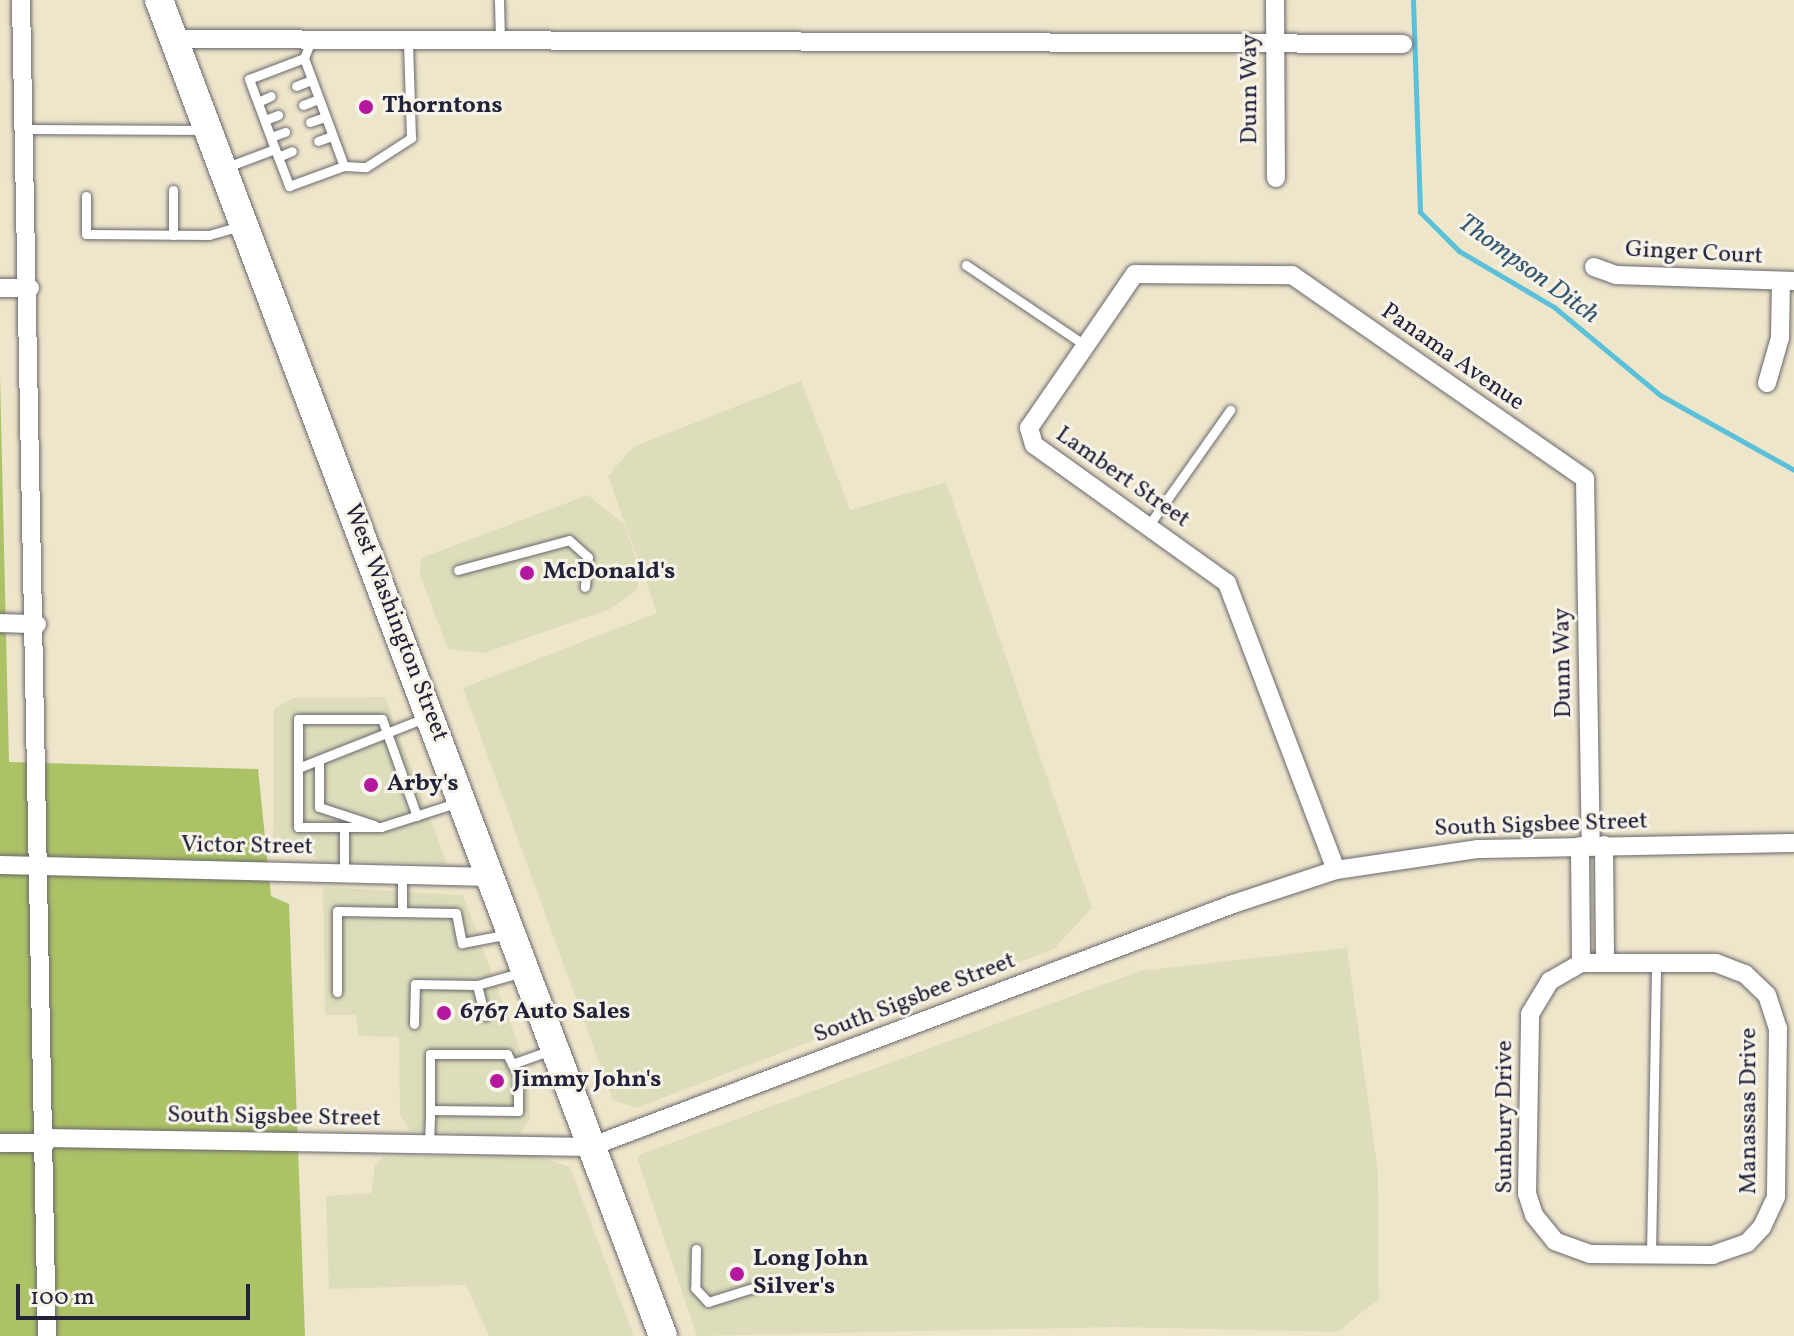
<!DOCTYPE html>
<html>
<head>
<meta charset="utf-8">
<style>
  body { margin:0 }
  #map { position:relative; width:1794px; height:1336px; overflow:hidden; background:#eee6cb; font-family:Vollkorn,serif }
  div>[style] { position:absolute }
  .built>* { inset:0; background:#deddbb }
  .green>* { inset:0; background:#acc267 }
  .stream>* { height:5px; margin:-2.5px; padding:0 2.5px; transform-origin:2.5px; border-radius:2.5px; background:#5bc0d9 }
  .roads { filter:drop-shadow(0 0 2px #69676d) drop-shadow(0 0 2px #69676d) }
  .service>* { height:9px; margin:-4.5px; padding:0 4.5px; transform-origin:4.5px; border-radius:4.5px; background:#fff }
  .minor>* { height:18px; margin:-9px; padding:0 9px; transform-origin:9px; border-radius:9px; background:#fff }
  .primary>* { height:28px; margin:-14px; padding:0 14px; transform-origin:14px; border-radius:14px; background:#fff }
  .dots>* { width:22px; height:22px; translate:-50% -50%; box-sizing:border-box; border:4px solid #f7f3e8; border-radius:50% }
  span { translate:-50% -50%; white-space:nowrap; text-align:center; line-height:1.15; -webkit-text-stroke:6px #f7f3e8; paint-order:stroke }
  .street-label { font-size:24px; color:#22223b }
  .poi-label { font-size:24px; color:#22223b; font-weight:700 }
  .left { translate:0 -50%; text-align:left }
  .water-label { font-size:26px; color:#365972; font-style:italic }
  .scale { position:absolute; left:16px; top:1284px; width:234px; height:36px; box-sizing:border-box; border:4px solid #22223b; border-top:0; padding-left:10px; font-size:24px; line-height:28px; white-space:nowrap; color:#22223b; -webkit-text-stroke:6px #f7f3e8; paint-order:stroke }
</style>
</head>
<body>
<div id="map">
  <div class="built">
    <i style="clip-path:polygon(801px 381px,850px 510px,946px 482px,1092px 908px,1054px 949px,636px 1108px,613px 1100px,463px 688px,657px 613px,608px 476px,633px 447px)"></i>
    <i style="clip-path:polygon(588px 495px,624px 524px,640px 569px,637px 590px,610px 609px,484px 653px,448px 649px,420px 575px,421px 558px)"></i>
    <i style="clip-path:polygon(385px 697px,447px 864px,323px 861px,273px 838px,274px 709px,292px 698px)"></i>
    <i style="clip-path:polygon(323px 887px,463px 895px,529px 1074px,530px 1119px,520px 1134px,410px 1131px,400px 1115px,399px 1037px,358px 1036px,356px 1015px,325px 1015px)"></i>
    <i style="clip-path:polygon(1347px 948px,1378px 1172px,1379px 1299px,1337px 1332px,1117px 1327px,697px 1336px,637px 1158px,641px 1154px,1140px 971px)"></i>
    <i style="clip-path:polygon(529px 1154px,570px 1167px,634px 1336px,489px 1336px,466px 1285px,329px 1289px,326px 1196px,371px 1193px,375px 1165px,383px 1157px)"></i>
  </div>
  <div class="green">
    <i style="clip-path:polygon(0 375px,9px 762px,258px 769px,271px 896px,289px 904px,305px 1336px,0 1336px)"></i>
  </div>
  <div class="stream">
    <i style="left:1413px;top:0;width:212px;rotate:88.1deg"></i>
    <i style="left:1420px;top:212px;width:55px;rotate:45deg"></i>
    <i style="left:1459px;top:251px;width:110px;rotate:30.5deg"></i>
    <i style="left:1554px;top:307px;width:138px;rotate:39.7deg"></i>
    <i style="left:1660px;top:395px;width:154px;rotate:29.2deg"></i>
  </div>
  <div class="roads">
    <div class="service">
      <i style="left:499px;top:0;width:41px;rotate:88.6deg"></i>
      <i style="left:311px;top:40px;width:19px;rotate:111deg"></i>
      <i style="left:304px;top:58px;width:115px;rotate:69.7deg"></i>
      <i style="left:296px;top:86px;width:17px;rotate:-21deg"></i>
      <i style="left:258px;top:102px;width:14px;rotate:-25deg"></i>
      <i style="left:303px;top:105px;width:17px;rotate:-21deg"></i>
      <i style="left:265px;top:120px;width:14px;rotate:-21deg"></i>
      <i style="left:310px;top:122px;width:16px;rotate:-18deg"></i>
      <i style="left:25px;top:129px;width:180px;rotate:0.3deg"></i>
      <i style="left:271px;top:137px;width:15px;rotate:-20deg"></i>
      <i style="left:318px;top:141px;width:15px;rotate:-20deg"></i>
      <i style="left:275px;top:149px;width:75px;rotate:-110.4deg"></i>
      <i style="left:249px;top:79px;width:59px;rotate:-20.9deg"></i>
      <i style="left:278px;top:157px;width:15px;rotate:-23deg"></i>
      <i style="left:227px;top:167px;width:51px;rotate:-20.6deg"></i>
      <i style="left:275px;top:149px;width:40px;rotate:69deg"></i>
      <i style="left:289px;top:186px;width:59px;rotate:-20deg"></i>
      <i style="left:344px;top:166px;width:22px;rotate:3deg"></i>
      <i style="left:366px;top:167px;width:54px;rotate:-32.8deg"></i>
      <i style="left:411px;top:138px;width:98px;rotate:-91.8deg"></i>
      <i style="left:173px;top:190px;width:45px;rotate:90deg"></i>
      <i style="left:86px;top:196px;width:38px;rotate:90deg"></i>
      <i style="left:86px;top:234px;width:123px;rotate:0.5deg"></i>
      <i style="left:209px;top:235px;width:33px;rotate:-16deg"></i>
      <i style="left:966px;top:265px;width:145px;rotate:34deg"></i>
      <i style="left:1149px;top:525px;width:141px;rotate:-54.8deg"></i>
      <i style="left:458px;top:570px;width:115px;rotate:-15.1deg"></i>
      <i style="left:569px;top:540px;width:25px;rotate:42deg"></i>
      <i style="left:588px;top:557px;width:30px;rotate:96deg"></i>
      <i style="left:319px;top:760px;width:47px;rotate:90deg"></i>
      <i style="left:319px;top:807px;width:58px;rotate:18.1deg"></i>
      <i style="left:298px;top:768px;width:49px;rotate:-90deg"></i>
      <i style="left:298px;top:719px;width:84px"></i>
      <i style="left:382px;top:719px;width:103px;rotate:70.2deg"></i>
      <i style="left:344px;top:827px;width:37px"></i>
      <i style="left:381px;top:827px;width:82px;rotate:-17.8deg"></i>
      <i style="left:344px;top:873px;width:46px;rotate:-90deg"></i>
      <i style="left:344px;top:827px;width:46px;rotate:180deg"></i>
      <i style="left:298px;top:827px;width:59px;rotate:-90deg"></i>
      <i style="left:298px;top:768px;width:139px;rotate:-21.6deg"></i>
      <i style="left:402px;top:912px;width:37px;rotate:-90deg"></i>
      <i style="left:477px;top:985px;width:32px;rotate:76deg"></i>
      <i style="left:337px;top:992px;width:81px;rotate:-90deg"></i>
      <i style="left:337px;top:911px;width:119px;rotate:1deg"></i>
      <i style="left:456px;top:913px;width:31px;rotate:79deg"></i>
      <i style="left:462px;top:943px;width:48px;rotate:-10.8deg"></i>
      <i style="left:414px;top:1024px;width:40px;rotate:-88.6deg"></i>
      <i style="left:415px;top:984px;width:62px;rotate:0.9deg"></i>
      <i style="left:477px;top:985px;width:48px;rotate:-15.8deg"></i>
      <i style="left:512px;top:1064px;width:13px;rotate:61deg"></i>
      <i style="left:518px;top:1075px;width:36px;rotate:90deg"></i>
      <i style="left:518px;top:1111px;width:88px;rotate:-179.3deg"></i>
      <i style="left:430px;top:1110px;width:56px;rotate:-90deg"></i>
      <i style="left:430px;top:1054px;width:77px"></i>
      <i style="left:507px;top:1054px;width:11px;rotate:63deg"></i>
      <i style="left:512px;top:1064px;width:41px;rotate:-19.7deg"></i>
      <i style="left:429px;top:1145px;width:35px;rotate:-88deg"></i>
      <i style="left:696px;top:1249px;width:39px;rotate:91deg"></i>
      <i style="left:695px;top:1288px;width:19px;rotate:47deg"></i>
      <i style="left:708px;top:1302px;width:67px;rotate:-17.4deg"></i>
      <i style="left:1651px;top:1255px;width:293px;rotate:-89deg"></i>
    </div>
    <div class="minor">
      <i style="left:21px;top:0;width:1336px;rotate:88.89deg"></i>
      <i style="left:1275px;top:0;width:178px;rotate:89.7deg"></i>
      <i style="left:174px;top:39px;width:1229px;rotate:0.23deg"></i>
      <i style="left:1594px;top:267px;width:23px;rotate:20deg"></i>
      <i style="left:1616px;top:275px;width:178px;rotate:1.9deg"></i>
      <i style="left:0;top:288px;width:30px"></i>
      <i style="left:1767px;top:383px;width:47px;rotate:-73.9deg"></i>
      <i style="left:1780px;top:338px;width:56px;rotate:-89deg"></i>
      <i style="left:0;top:623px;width:37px;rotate:2deg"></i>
      <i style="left:1604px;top:845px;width:118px;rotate:89.5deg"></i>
      <i style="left:1580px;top:846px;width:117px;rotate:89.5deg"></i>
      <i style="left:0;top:865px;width:492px;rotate:1.4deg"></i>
      <i style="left:1336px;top:870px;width:307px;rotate:-110.8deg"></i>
      <i style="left:1227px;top:583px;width:237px;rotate:-144.4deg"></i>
      <i style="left:1034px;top:445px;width:18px;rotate:-106deg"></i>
      <i style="left:1029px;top:428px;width:187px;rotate:-55.5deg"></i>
      <i style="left:1135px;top:274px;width:157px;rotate:0.4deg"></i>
      <i style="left:1292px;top:275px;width:357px;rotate:34.8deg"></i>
      <i style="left:1585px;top:479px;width:367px;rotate:89.1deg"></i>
      <i style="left:1581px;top:963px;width:135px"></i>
      <i style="left:1716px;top:963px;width:31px;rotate:21deg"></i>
      <i style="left:1745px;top:974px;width:30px;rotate:44deg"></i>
      <i style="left:1767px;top:995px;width:35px;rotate:72deg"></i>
      <i style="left:1778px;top:1028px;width:169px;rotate:90.7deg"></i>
      <i style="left:1776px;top:1197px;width:33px;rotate:115deg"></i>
      <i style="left:1762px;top:1227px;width:22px;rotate:133deg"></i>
      <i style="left:1747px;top:1243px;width:36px;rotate:161deg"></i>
      <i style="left:1713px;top:1255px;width:123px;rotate:-179.5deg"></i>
      <i style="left:1590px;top:1254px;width:37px;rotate:-160deg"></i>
      <i style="left:1555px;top:1241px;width:33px;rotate:-129deg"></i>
      <i style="left:1534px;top:1215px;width:22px;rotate:-108deg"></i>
      <i style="left:1527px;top:1194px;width:180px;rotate:-89deg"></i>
      <i style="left:1530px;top:1014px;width:39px;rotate:-59deg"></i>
      <i style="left:1550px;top:981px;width:36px;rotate:-30deg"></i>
      <i style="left:46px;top:1138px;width:544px;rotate:0.95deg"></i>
      <i style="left:590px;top:1147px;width:687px;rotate:-20.7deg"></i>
      <i style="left:1233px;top:904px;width:108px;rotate:-18.3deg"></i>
      <i style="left:1336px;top:870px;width:144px;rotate:-8.4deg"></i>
      <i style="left:1478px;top:849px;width:316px;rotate:-1.1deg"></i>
      <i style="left:0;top:1143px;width:46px"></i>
    </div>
    <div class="primary">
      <i style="left:159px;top:0;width:1428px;rotate:69.33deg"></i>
    </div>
  </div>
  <div class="dots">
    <i style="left:366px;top:107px;background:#b5179e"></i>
    <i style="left:527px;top:573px;background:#b5179e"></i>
    <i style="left:371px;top:785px;background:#b5179e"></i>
    <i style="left:444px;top:1013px;background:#b5179e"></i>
    <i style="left:497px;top:1081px;background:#b5179e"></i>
    <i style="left:737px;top:1274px;background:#b5179e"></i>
  </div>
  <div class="street-label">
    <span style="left:1251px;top:89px;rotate:-90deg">Dunn Way</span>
    <span style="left:1694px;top:254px;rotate:3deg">Ginger Court</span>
    <span style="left:1452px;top:358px;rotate:35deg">Panama Avenue</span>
    <span style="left:1122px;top:478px;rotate:35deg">Lambert Street</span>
    <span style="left:395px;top:623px;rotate:69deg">West Washington Street</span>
    <span style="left:1564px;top:663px;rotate:-91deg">Dunn Way</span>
    <span style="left:1541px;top:826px;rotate:-2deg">South Sigsbee Street</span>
    <span style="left:247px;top:847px;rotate:1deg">Victor Street</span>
    <span style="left:915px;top:999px;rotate:-21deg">South Sigsbee Street</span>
    <span style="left:1750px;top:1111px;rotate:-90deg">Manassas Drive</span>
    <span style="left:1506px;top:1117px;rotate:-90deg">Sunbury Drive</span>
    <span style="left:274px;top:1118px;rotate:1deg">South Sigsbee Street</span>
  </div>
  <div class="poi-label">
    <span class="left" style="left:382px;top:107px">Thorntons</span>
    <span class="left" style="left:543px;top:573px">McDonald's</span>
    <span class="left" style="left:387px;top:785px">Arby's</span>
    <span class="left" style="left:460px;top:1013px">6767 Auto Sales</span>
    <span class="left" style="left:513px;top:1081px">Jimmy John's</span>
    <span class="left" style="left:753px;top:1274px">Long John<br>Silver's</span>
  </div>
  <div class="water-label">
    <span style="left:1528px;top:270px;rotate:36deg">Thompson Ditch</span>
  </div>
  <div class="scale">100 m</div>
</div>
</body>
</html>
